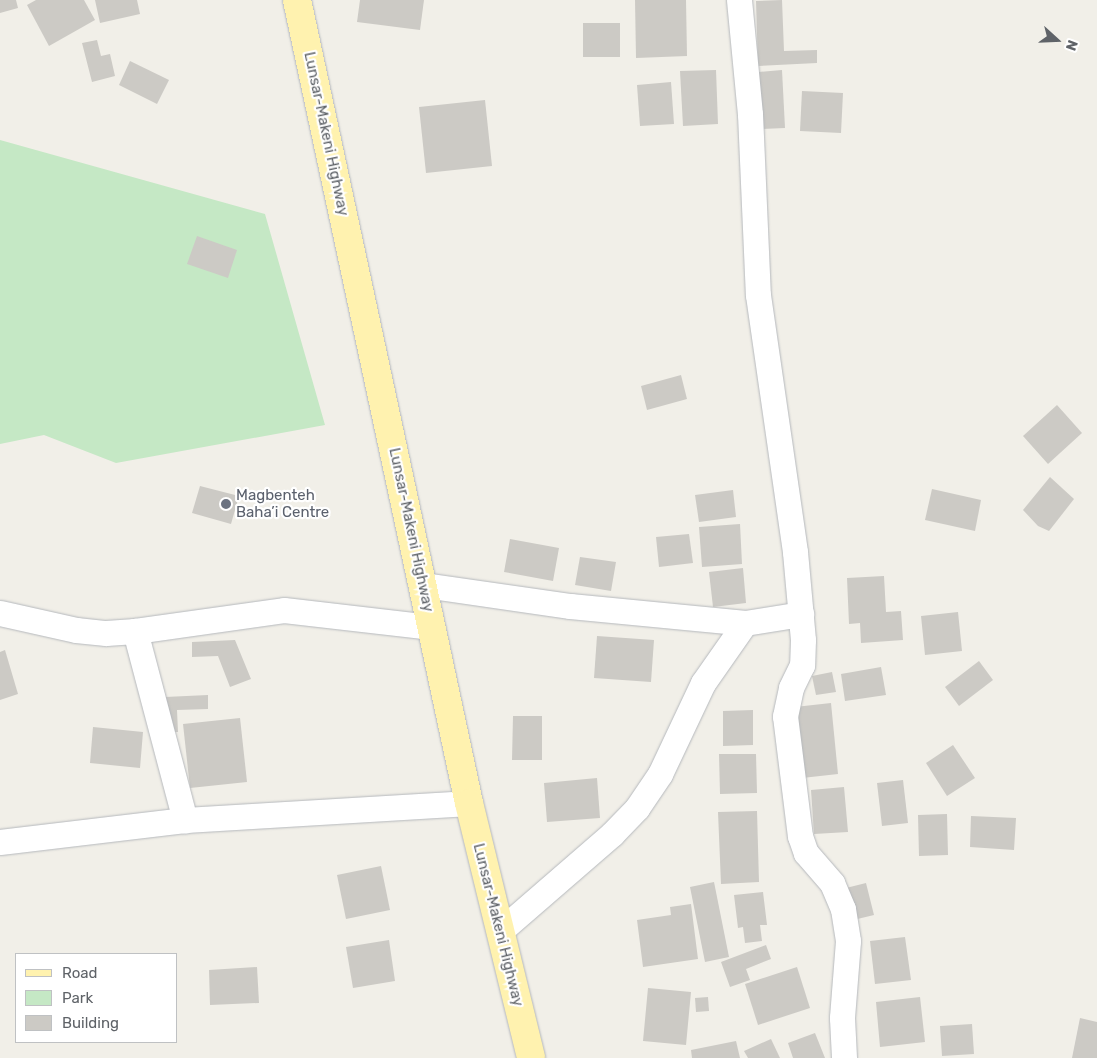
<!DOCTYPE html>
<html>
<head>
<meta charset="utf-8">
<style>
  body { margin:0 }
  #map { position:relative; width:1097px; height:1058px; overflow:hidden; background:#f1efe8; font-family:Rubik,sans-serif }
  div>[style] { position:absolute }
  .green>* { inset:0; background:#c5e8c5 }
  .building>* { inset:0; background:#cccac5 }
  .roads { filter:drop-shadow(0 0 1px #b5b8bc) drop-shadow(0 0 1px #b5b8bc) }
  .street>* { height:25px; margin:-12.5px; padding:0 12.5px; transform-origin:12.5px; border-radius:12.5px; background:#fff }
  .primary>* { height:28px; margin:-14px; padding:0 14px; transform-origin:14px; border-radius:14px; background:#fff2af }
  .dots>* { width:14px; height:14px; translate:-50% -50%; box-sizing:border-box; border:2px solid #fff; border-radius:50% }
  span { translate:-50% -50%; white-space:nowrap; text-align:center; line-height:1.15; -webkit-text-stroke:4.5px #fff; paint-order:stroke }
  .street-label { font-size:15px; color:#5f6368 }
  .worship-label { font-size:15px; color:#5b616d }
  .left { translate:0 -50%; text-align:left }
  .legend { position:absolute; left:15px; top:953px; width:162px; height:90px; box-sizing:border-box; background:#fff; border:1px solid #bfc1c3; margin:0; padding:6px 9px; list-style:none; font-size:15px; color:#5f6368 }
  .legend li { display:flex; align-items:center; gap:10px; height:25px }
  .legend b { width:25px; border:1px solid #bfc1c3 }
  .north { position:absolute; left:1032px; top:15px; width:50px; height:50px; -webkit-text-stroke:4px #fff; paint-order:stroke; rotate:110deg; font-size:14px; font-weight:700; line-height:20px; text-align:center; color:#5f6368 }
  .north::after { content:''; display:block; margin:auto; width:18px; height:22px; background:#5f6368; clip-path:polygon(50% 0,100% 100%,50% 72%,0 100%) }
</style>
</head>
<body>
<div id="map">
  <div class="green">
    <i style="clip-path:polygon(0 140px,265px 214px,325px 425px,116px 463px,44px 435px,0 444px)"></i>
  </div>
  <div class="building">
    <i style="clip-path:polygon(0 0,16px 0,18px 8px,0 13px)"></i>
    <i style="clip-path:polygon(36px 0,84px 0,95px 20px,49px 46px,27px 5px)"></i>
    <i style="clip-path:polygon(95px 0,137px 0,140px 14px,100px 23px)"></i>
    <i style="clip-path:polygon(360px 0,424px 0,420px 30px,357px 22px)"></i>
    <i style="clip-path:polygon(635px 0,686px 0,687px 56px,636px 58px)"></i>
    <i style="clip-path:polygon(782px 0,784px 51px,817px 50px,817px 63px,758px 66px,756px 1px)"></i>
    <i style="clip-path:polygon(583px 23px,620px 23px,620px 57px,583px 57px)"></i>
    <i style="clip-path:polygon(97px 40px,101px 56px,110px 54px,115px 76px,92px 82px,82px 43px)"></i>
    <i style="clip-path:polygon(130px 61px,169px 80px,157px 104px,119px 85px)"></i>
    <i style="clip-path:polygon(716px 70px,718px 124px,683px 126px,680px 71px)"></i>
    <i style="clip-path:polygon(782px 70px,785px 128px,761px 129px,758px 72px)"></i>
    <i style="clip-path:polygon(671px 82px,674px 124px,640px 126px,637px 85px)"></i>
    <i style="clip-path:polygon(802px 91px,843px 93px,841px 133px,800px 131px)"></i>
    <i style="clip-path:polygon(485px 100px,492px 166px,426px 173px,419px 107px)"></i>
    <i style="clip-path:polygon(197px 236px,237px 250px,228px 278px,187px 264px)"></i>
    <i style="clip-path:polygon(681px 375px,687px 399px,647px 410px,641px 386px)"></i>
    <i style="clip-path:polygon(1057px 405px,1082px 433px,1048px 464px,1023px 436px)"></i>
    <i style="clip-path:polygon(1050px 477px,1074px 499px,1049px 531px,1038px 526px,1023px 510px)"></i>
    <i style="clip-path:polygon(200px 486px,239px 496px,231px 524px,192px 513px)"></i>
    <i style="clip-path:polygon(932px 489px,981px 500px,975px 531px,925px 520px)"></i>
    <i style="clip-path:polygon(733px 490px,736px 517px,699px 522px,695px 495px)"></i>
    <i style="clip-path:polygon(740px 524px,742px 564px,702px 567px,699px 527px)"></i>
    <i style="clip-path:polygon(689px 534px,693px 563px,659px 567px,656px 537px)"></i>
    <i style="clip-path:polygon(510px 539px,559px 548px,553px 581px,504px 572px)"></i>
    <i style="clip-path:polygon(580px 557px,616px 562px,611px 591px,575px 585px)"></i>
    <i style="clip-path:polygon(743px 568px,746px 603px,713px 607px,709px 572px)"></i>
    <i style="clip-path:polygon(884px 576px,886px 612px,901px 611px,903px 640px,861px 643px,860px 623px,849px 624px,847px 578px)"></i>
    <i style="clip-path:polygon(958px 612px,962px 651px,925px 655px,921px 616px)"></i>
    <i style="clip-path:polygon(597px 636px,654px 640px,651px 682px,594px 678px)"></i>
    <i style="clip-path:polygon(235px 640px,251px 679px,230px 687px,218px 656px,192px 657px,192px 642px)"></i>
    <i style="clip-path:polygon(5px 650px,18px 694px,0 700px,0 652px)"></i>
    <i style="clip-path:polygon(979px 661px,993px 680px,959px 706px,945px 687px)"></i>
    <i style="clip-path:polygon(881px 667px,886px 695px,845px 701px,841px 674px)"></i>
    <i style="clip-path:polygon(832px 672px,836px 692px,816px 695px,812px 676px)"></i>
    <i style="clip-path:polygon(208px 695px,208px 709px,177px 710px,178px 732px,166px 732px,165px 697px)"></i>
    <i style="clip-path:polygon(831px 703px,838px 774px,802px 778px,795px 707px)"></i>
    <i style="clip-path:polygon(753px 710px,753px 745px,723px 746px,723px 711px)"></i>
    <i style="clip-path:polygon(513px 716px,542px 716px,542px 760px,512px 760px)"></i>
    <i style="clip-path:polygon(240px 718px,247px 782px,190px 788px,183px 724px)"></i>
    <i style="clip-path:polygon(93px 727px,143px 732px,140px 768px,90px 763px)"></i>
    <i style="clip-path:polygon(953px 745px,975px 778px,947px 796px,926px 763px)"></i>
    <i style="clip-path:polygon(719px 754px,756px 754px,757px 793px,720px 794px)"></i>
    <i style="clip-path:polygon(597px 778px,600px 818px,547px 822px,544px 783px)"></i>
    <i style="clip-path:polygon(903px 780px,908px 823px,882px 826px,877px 783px)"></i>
    <i style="clip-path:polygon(844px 787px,848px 832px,814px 834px,811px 790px)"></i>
    <i style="clip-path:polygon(757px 811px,759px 882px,721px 884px,718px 812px)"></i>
    <i style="clip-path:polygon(947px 814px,948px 855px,919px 856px,918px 815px)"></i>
    <i style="clip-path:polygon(971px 816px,1016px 818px,1014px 850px,970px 847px)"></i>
    <i style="clip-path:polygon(381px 866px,390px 910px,346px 919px,337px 875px)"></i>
    <i style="clip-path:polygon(714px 882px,729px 957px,705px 962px,690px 887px)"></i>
    <i style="clip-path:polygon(866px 883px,874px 915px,849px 921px,842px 889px)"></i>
    <i style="clip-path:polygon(763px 892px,767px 925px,760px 925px,762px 941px,745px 943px,743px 927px,738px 928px,734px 895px)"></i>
    <i style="clip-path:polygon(691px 904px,698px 959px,643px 967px,637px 920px,671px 915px,670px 907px)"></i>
    <i style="clip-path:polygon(905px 937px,911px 980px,875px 984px,870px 941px)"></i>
    <i style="clip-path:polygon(389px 940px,395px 981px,353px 988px,346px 947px)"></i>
    <i style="clip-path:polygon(766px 945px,771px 959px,746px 969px,750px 980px,730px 987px,721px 962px)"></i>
    <i style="clip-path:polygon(257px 967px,259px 1003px,210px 1005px,209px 970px)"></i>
    <i style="clip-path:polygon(797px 967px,810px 1008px,758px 1025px,745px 984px)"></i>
    <i style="clip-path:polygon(648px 988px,691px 992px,686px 1045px,643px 1041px)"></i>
    <i style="clip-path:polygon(708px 997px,709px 1011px,696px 1012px,695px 998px)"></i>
    <i style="clip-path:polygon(920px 997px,925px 1042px,880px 1047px,876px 1002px)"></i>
    <i style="clip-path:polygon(1080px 1018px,1097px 1022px,1097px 1058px,1072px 1058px)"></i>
    <i style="clip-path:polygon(972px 1024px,974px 1054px,942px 1056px,940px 1026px)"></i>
    <i style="clip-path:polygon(815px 1033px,825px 1058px,793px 1058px,788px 1043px)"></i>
    <i style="clip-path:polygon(771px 1039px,780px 1058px,748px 1058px,744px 1051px)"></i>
    <i style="clip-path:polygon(736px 1041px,740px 1058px,692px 1058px,691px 1050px)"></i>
  </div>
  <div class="roads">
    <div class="street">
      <i style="left:739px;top:0;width:115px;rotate:84.5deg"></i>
      <i style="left:750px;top:114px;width:181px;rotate:87.5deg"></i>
      <i style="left:758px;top:295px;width:260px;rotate:81.8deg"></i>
      <i style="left:795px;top:552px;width:88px;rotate:84.8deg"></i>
      <i style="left:803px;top:640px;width:25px;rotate:92deg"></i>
      <i style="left:802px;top:665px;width:25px;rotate:116deg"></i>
      <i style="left:791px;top:688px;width:29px;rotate:102deg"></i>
      <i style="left:785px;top:716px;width:121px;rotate:82.9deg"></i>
      <i style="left:800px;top:836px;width:18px;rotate:71deg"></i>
      <i style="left:806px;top:853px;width:40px;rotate:49deg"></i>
      <i style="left:832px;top:883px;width:28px;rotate:67deg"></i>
      <i style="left:843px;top:909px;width:32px;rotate:81deg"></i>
      <i style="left:848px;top:941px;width:77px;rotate:94.5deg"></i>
      <i style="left:842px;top:1018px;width:40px;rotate:87.1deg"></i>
      <i style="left:424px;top:585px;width:148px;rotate:8.2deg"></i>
      <i style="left:570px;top:606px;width:176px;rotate:5.5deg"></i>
      <i style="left:0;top:613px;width:78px;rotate:12.6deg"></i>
      <i style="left:76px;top:630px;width:30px;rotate:6deg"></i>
      <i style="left:106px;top:633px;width:29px;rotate:-4deg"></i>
      <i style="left:135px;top:631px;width:150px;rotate:-8deg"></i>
      <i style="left:284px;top:610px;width:149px;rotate:6.6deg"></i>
      <i style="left:135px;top:631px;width:196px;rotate:75.2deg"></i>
      <i style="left:0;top:842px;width:186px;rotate:-6.8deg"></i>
      <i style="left:185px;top:820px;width:285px;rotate:-3.4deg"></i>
      <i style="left:499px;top:932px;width:150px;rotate:-40.9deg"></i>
      <i style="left:612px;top:834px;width:36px;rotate:-46deg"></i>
      <i style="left:637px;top:808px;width:41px;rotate:-55.9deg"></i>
      <i style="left:660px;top:774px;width:101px;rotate:-64.7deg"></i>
      <i style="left:703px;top:683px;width:73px;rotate:-55deg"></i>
      <i style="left:745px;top:623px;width:57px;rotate:-9.1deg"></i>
    </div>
    <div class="primary">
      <i style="left:297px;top:0;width:821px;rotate:77.91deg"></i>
      <i style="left:469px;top:803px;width:262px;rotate:76.3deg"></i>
    </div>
  </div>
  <div class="dots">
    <i style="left:226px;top:504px;background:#6b7280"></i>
  </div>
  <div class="street-label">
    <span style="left:326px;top:134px;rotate:78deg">Lunsar-Makeni Highway</span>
    <span style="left:411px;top:530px;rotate:78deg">Lunsar-Makeni Highway</span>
    <span style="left:498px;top:925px;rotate:76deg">Lunsar-Makeni Highway</span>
  </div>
  <div class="worship-label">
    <span class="left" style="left:236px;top:504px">Magbenteh<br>Baha’i Centre</span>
  </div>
  <ul class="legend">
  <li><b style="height:6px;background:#fff2af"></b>Road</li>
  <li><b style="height:14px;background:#c5e8c5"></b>Park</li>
  <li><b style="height:14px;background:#cccac5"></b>Building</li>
  </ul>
  <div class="north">N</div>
</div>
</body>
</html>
